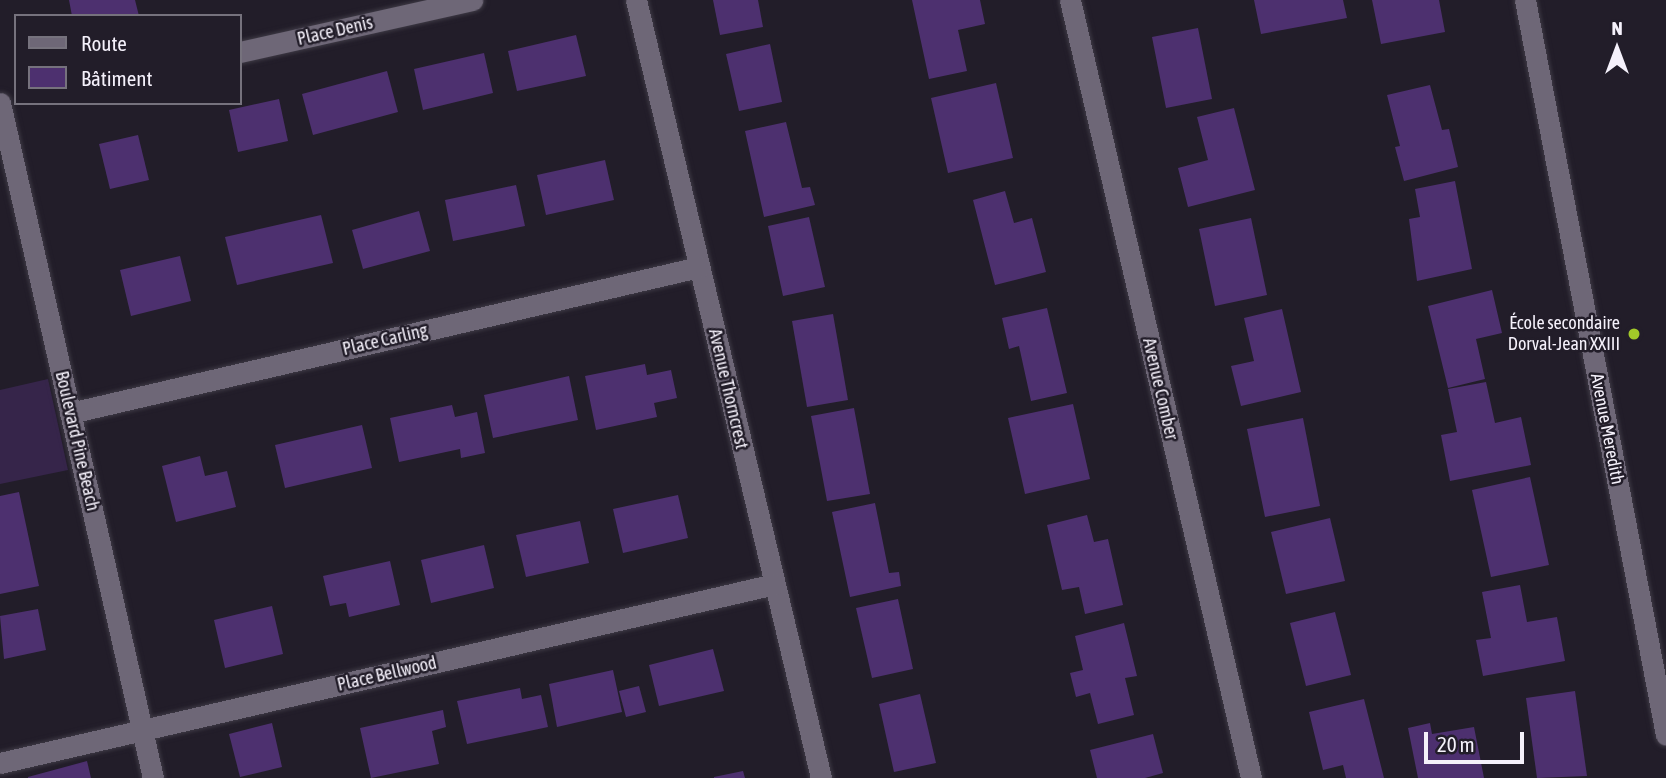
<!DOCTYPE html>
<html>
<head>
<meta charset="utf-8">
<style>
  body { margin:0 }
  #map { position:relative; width:1666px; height:778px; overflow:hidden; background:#221d29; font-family:"Asap Condensed",sans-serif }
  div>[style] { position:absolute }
  .green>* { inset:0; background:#36254a }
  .building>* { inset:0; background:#4d306f }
  .roads { filter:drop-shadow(0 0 2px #3e3a45) drop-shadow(0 0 2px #3e3a45) }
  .street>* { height:21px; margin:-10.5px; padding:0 10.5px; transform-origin:10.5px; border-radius:10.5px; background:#6e6777 }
  .dots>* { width:19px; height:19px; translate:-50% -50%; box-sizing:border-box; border:4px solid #221d29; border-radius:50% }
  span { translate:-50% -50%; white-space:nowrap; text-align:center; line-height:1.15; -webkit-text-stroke:5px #221d29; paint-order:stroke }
  .street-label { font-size:18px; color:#f5f1fb }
  .poi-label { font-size:18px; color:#f5f1fb }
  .right { translate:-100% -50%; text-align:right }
  .legend { position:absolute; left:14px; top:14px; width:228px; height:91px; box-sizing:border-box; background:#221d29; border:2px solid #76727d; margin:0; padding:9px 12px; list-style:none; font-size:21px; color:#f5f1fb }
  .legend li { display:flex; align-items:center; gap:14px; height:35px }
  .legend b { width:35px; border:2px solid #76727d }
  .north { position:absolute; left:1582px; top:14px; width:70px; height:70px; -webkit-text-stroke:5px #221d29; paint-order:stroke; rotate:0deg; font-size:19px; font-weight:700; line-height:28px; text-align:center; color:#f5f1fb }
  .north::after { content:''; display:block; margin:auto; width:24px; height:32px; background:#f5f1fb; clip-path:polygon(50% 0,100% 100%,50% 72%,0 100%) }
  .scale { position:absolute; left:1424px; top:732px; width:100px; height:32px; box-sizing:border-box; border:4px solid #f5f1fb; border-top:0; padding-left:9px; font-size:21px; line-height:24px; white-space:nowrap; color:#f5f1fb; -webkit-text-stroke:5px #221d29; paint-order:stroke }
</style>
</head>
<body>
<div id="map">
  <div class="green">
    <i style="clip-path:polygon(48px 379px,68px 470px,0 484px,0 390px)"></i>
  </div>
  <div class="building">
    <i style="clip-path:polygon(69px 0,135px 0,139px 16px,72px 16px)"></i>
    <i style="clip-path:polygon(713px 0,758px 0,763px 27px,720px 35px)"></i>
    <i style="clip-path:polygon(912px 0,980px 0,985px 24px,958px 30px,967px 71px,929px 79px)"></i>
    <i style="clip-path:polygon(1254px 0,1343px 0,1347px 18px,1261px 34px)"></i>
    <i style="clip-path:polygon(1372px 0,1439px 0,1445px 32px,1381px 44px)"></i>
    <i style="clip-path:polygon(1198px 28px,1212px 99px,1166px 108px,1152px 37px)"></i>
    <i style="clip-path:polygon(576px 35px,586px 76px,517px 91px,508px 51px)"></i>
    <i style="clip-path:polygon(770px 44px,782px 102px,739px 111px,726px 54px)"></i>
    <i style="clip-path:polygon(484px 53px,493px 93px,423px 110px,414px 69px)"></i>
    <i style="clip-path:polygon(387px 71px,398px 112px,313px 135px,302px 94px)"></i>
    <i style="clip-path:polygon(996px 83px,1013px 158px,948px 173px,931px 98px)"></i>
    <i style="clip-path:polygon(1430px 85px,1442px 130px,1449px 129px,1458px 167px,1404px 181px,1395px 147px,1400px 146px,1387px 95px)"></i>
    <i style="clip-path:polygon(279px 99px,288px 141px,238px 152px,229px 110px)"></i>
    <i style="clip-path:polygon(1234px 108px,1255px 190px,1188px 207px,1178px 168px,1208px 160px,1197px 117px)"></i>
    <i style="clip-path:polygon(786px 122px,802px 188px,810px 187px,815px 205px,764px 217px,745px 131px)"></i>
    <i style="clip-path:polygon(138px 135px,149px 180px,110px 189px,99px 144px)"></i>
    <i style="clip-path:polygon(605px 160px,614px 200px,546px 215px,537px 175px)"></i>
    <i style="clip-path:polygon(1455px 181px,1472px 269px,1417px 281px,1409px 219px,1420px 217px,1415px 189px)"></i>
    <i style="clip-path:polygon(516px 185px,525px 226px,453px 241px,445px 200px)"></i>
    <i style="clip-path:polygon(1005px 191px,1014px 223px,1032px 218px,1046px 272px,995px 285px,973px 200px)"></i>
    <i style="clip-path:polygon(419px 211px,430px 251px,363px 269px,352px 230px)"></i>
    <i style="clip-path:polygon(321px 215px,333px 263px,237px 285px,225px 237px)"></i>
    <i style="clip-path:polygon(809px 217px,825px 287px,783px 296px,768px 226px)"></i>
    <i style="clip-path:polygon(1251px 218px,1267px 295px,1215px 306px,1199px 229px)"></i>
    <i style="clip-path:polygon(180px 256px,191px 301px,131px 316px,120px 270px)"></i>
    <i style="clip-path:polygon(1492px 290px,1502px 333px,1476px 339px,1485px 379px,1448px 388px,1428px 306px)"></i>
    <i style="clip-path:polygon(1047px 308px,1067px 393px,1031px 401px,1019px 346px,1009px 349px,1002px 318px)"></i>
    <i style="clip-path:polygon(1282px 309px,1301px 392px,1241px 406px,1231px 366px,1254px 361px,1244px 318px)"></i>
    <i style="clip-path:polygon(833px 314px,848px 400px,807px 407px,792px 321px)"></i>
    <i style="clip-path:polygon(645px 364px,647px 375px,671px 370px,677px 398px,654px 403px,657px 417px,596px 430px,585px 376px)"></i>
    <i style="clip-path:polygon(569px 376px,578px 420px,493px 438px,484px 395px)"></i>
    <i style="clip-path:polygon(1486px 382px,1495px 423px,1521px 417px,1531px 465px,1450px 481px,1441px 435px,1457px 432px,1448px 389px)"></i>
    <i style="clip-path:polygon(1073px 404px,1090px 479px,1025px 494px,1008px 418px)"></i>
    <i style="clip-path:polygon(452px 405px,455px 417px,477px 412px,485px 453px,461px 458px,460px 449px,399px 462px,390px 418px)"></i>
    <i style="clip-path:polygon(854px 408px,870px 494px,827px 501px,811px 416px)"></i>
    <i style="clip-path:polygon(1303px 418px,1320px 506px,1265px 517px,1247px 429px)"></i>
    <i style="clip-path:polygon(362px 425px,372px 468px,285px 488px,275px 445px)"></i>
    <i style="clip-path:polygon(200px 456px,205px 476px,227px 471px,236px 507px,176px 522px,162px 466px)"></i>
    <i style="clip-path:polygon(1530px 477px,1549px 565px,1491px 577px,1472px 490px)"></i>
    <i style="clip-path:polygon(19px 492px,39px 586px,0 594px,0 496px)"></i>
    <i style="clip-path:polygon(678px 495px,688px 538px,623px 553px,613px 509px)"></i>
    <i style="clip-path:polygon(875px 503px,889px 573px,899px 572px,901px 586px,850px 597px,832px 512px)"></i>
    <i style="clip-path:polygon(1087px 515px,1094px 542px,1108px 539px,1123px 605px,1085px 614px,1079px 587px,1062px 590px,1047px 525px)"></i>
    <i style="clip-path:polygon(1330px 518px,1345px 581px,1286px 594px,1271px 532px)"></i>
    <i style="clip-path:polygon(580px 521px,589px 563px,526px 577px,516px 535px)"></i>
    <i style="clip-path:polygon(484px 545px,494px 588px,431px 603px,421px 560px)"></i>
    <i style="clip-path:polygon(390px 561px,400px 605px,349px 617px,346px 603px,330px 606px,323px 576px)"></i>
    <i style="clip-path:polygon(1520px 585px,1527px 622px,1557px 617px,1565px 661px,1483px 676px,1476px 640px,1491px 638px,1482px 592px)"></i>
    <i style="clip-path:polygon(898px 599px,913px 669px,872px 678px,856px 608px)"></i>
    <i style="clip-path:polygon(272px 606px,283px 654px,225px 668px,214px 620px)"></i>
    <i style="clip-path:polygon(38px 609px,46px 650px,4px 659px,0 616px)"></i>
    <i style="clip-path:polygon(1335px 612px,1351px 675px,1306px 686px,1290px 623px)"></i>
    <i style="clip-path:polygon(1124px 623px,1137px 676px,1125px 678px,1134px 715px,1098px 724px,1090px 693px,1076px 697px,1070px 673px,1083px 670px,1075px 636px)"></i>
    <i style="clip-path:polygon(713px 649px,724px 691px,659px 706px,649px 665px)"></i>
    <i style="clip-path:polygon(613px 670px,622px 712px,557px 727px,549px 684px)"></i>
    <i style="clip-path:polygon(639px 686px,646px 712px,626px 717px,619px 691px)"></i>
    <i style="clip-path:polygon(520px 688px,522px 699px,541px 695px,548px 727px,467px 744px,457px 701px)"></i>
    <i style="clip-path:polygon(1575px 691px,1587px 776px,1537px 778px,1526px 698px)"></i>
    <i style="clip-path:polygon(920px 694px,936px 763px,894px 772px,879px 704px)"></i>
    <i style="clip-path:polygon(1364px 699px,1384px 778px,1346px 778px,1343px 765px,1323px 770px,1309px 712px)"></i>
    <i style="clip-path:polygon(443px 710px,446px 727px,432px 731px,439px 764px,371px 778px,360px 728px)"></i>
    <i style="clip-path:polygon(272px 723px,282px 767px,240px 777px,229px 734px)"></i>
    <i style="clip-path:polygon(1430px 723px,1432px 734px,1474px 727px,1484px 778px,1418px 778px,1408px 728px)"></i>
    <i style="clip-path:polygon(1153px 734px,1163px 773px,1145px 778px,1097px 778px,1090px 750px)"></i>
    <i style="clip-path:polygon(87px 761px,91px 778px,28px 778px,28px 777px)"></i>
    <i style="clip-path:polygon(743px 771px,745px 778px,714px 778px,714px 777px)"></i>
  </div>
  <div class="roads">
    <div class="street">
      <i style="left:636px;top:0;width:800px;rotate:76.62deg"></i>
      <i style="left:1070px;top:0;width:799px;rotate:76.9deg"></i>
      <i style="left:1525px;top:0;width:748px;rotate:79.14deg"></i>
      <i style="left:240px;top:52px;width:238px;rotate:-12.6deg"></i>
      <i style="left:0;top:103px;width:692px;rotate:77.23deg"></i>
      <i style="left:70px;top:413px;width:646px;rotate:-13.07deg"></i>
      <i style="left:0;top:763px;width:795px;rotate:-13.01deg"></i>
    </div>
  </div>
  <div class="dots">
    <i style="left:1634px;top:334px;background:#a2c929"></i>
  </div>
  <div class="street-label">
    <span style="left:335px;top:31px;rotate:-13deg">Place Denis</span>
    <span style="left:385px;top:340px;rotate:-13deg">Place Carling</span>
    <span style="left:728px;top:389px;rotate:77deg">Avenue Thorncrest</span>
    <span style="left:1160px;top:389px;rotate:77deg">Avenue Comber</span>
    <span style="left:1607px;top:429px;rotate:79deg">Avenue Meredith</span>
    <span style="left:77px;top:441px;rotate:77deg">Boulevard Pine Beach</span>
    <span style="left:387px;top:674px;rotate:-13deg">Place Bellwood</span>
  </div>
  <div class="poi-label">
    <span class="right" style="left:1620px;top:334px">École secondaire<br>Dorval-Jean XXIII</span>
  </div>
  <ul class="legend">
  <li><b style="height:9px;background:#6e6777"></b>Route</li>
  <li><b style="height:19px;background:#4d306f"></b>Bâtiment</li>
  </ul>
  <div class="north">N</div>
  <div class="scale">20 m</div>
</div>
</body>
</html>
